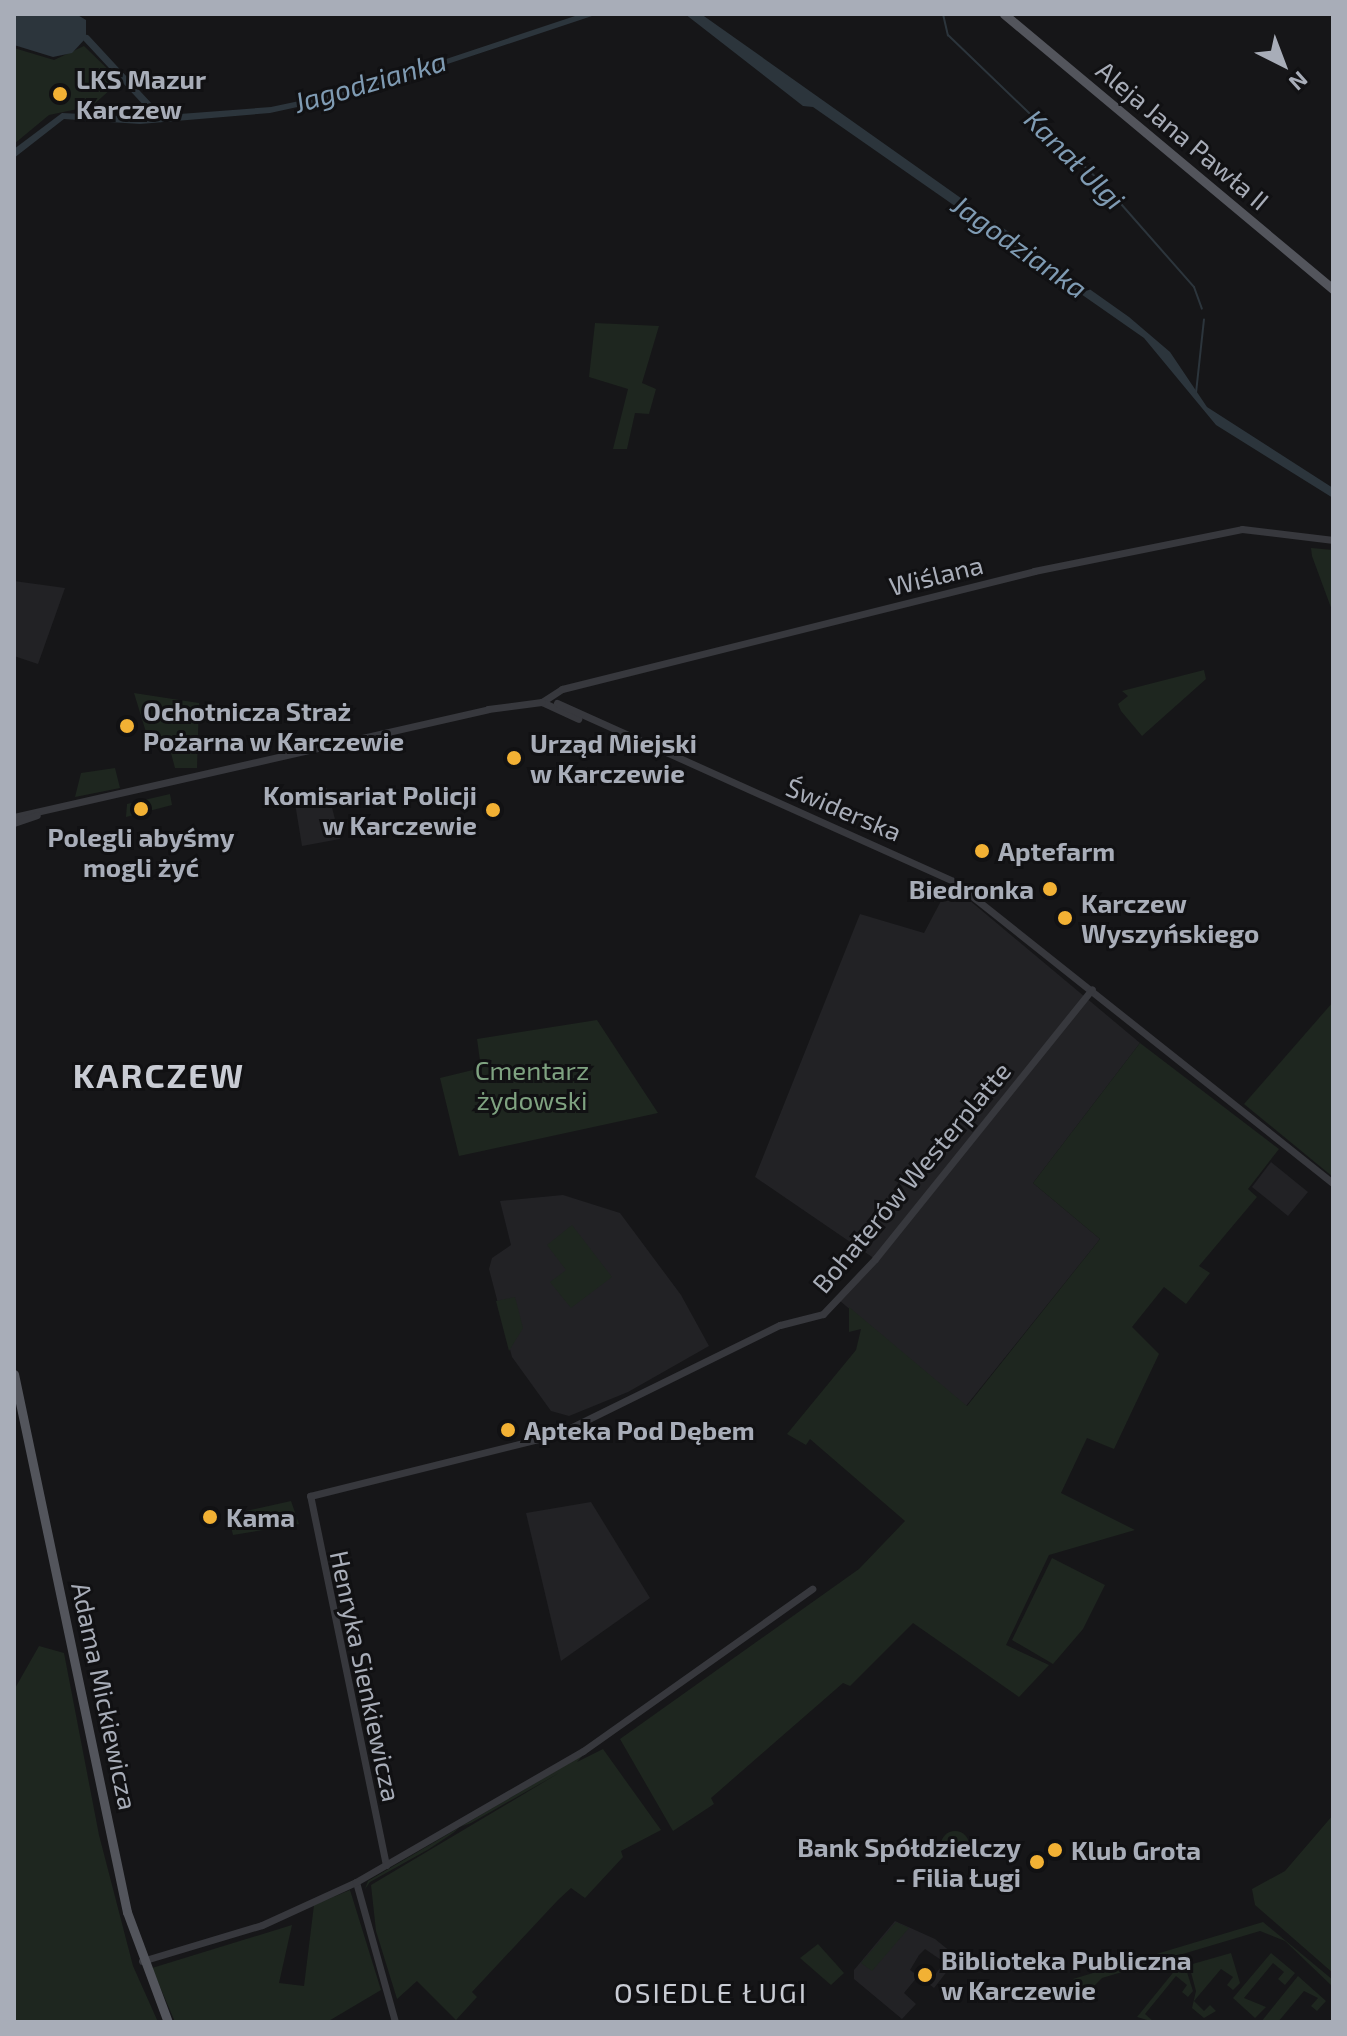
<!DOCTYPE html>
<html>
<head>
<meta charset="utf-8">
<style>
  body { margin:0 }
  #map { position:relative; width:1347px; height:2036px; overflow:hidden; background:#161618; font-family:"Exo 2",sans-serif }
  div>[style] { position:absolute }
  .built>* { inset:0; background:#222225 }
  .green>* { inset:0; background:#1e261f }
  .round { border-radius:50% }
  .water>* { inset:0; background:#2c353c }
  .stream>* { height:2px; margin:-1px; padding:0 1px; transform-origin:1px; border-radius:1px; background:#2c353c }
  .canal>* { height:7px; margin:-3.5px; padding:0 3.5px; transform-origin:3.5px; border-radius:3.5px; background:#2c353c }
  .minor>* { height:7px; margin:-3.5px; padding:0 3.5px; transform-origin:3.5px; border-radius:3.5px; background:#37383d }
  .major>* { height:9px; margin:-4.5px; padding:0 4.5px; transform-origin:4.5px; border-radius:4.5px; background:#53555c }
  .dots>* { width:22px; height:22px; translate:-50% -50%; box-sizing:border-box; border:4px solid #111113; border-radius:50% }
  span { translate:-50% -50%; white-space:nowrap; text-align:center; line-height:1.15; -webkit-text-stroke:6px #111113; paint-order:stroke }
  .poi-label { font-size:26px; color:#a8adb8; font-weight:700 }
  .left { translate:0 -50%; text-align:left }
  .right { translate:-100% -50%; text-align:right }
  .street-label { font-size:26px; color:#a8adb8 }
  .park-label { font-size:26px; color:#7fa381 }
  .water-label { font-size:28px; color:#7f9bb3; font-style:italic }
  .neighbourhood-label { font-size:28px; color:#c9ccd4; letter-spacing:2px }
  .district-label { font-size:34px; color:#c9ccd4; font-weight:700; letter-spacing:2px }
  .frame { position:absolute; inset:0; border:16px solid #a8adb8; pointer-events:none }
  .north { position:absolute; left:1243px; top:24px; width:80px; height:80px; -webkit-text-stroke:6px #111113; paint-order:stroke; rotate:138deg; font-size:22px; font-weight:700; line-height:32px; text-align:center; color:#a8adb8 }
  .north::after { content:''; display:block; margin:auto; width:28px; height:36px; background:#a8adb8; clip-path:polygon(50% 0,100% 100%,50% 72%,0 100%) }
</style>
</head>
<body>
<div id="map">
  <div class="built">
    <i style="clip-path:polygon(14px 581px,65px 588px,38px 664px,14px 656px)"></i>
    <i style="clip-path:polygon(327px 788px,340px 839px,302px 846px,294px 797px)"></i>
    <i style="clip-path:polygon(950px 884px,1140px 1043px,1033px 1183px,1100px 1239px,966px 1406px,840px 1301px,875px 1259px,755px 1177px,860px 914px,924px 933px)"></i>
    <i style="clip-path:polygon(1271px 1162px,1308px 1192px,1288px 1216px,1252px 1187px)"></i>
    <i style="clip-path:polygon(563px 1195px,620px 1213px,681px 1295px,709px 1346px,628px 1392px,569px 1416px,551px 1411px,512px 1357px,489px 1269px,492px 1258px,511px 1245px,500px 1201px)"></i>
    <i style="clip-path:polygon(591px 1502px,650px 1598px,561px 1661px,526px 1513px)"></i>
    <i style="clip-path:polygon(895px 1921px,935px 1939px,951px 1952px,952px 1965px,934px 1988px,929px 1984px,944px 1962px,925px 1949px,919px 1955px,910px 1970px,918px 1976px,904px 1993px,916px 2004px,902px 2019px,854px 1979px,854px 1970px)"></i>
  </div>
  <div class="green">
    <i style="clip-path:polygon(84px 46px,120px 81px,92px 106px,49px 115px,14px 144px,14px 48px,54px 60px)"></i>
    <i style="clip-path:polygon(595px 323px,659px 326px,642px 383px,656px 389px,649px 414px,635px 413px,627px 449px,613px 449px,628px 389px,589px 377px)"></i>
    <i style="clip-path:polygon(1311px 548px,1333px 550px,1333px 613px,1312px 556px)"></i>
    <i style="clip-path:polygon(1204px 670px,1206px 679px,1142px 736px,1121px 711px,1118px 704px,1128px 696px,1122px 691px)"></i>
    <i style="clip-path:polygon(134px 693px,199px 703px,197px 768px,175px 768px,167px 738px,149px 742px)"></i>
    <i style="clip-path:polygon(115px 768px,120px 788px,75px 797px,81px 773px)"></i>
    <i style="clip-path:polygon(170px 794px,172px 805px,126px 817px,127px 804px)"></i>
    <i style="clip-path:polygon(1333px 1002px,1333px 1177px,1244px 1104px)"></i>
    <i style="clip-path:polygon(597px 1020px,658px 1113px,459px 1156px,440px 1078px,481px 1068px,477px 1039px)"></i>
    <i style="clip-path:polygon(1140px 1043px,1279px 1149px,1248px 1189px,1257px 1197px,1199px 1266px,1210px 1273px,1186px 1304px,1164px 1287px,1132px 1327px,1159px 1354px,1114px 1449px,1087px 1438px,1061px 1493px,1135px 1530px,1049px 1555px,1006px 1645px,1049px 1665px,1019px 1697px,913px 1623px,850px 1686px,843px 1683px,711px 1798px,714px 1804px,673px 1831px,620px 1739px,859px 1569px,905px 1521px,810px 1439px,806px 1445px,787px 1434px,856px 1350px,861px 1329px,849px 1332px,849px 1307px,967px 1406px,1100px 1239px,1033px 1183px)"></i>
    <i style="clip-path:polygon(572px 1225px,612px 1277px,571px 1308px,550px 1282px,566px 1270px,547px 1245px)"></i>
    <i style="clip-path:polygon(515px 1297px,523px 1328px,509px 1351px,496px 1301px)"></i>
    <i style="clip-path:polygon(291px 1501px,299px 1524px,233px 1535px,228px 1515px)"></i>
    <i style="clip-path:polygon(1052px 1558px,1105px 1585px,1083px 1629px,1053px 1664px,1012px 1640px)"></i>
    <i style="clip-path:polygon(39px 1646px,64px 1653px,99px 1835px,133px 1966px,158px 2022px,14px 2022px,14px 1690px)"></i>
    <i style="clip-path:polygon(603px 1749px,661px 1830px,621px 1851px,623px 1857px,585px 1898px,571px 1888px,558px 1900px,472px 1992px,477px 1997px,456px 2020px,417px 1981px,397px 1999px,376px 1931px,371px 1885px,559px 1773px,471px 1823px,460px 1827px,453px 1833px,429px 1849px,370px 1882px,365px 1889px,368px 1881px,583px 1755px,577px 1762px)"></i>
    <i style="clip-path:polygon(1333px 1815px,1333px 1973px,1255px 1905px,1252px 1889px,1285px 1871px)"></i>
    <i class="round" style="left:941px;top:1831px;width:28px;height:28px"></i>
    <i style="clip-path:polygon(350px 1890px,381px 1990px,327px 2022px,175px 2022px,152px 1968px,292px 1925px,279px 1983px,304px 1986px,314px 1905px)"></i>
    <i style="clip-path:polygon(896px 1922px,909px 1928px,872px 1971px,861px 1963px)"></i>
    <i style="clip-path:polygon(1263px 1922px,1333px 1980px,1333px 1987px,1285px 1941px,1260px 1931px,1102px 1978px,1088px 1992px,1073px 1979px)"></i>
    <i style="clip-path:polygon(818px 1944px,844px 1973px,831px 1985px,800px 1958px)"></i>
    <i style="clip-path:polygon(1231px 1953px,1240px 1983px,1233px 1990px,1227px 1985px,1233px 1977px,1221px 1969px,1194px 2001px,1204px 2011px,1210px 2005px,1216px 2011px,1204px 2018px,1192px 2008px,1196px 1991px,1189px 1965px)"></i>
    <i style="clip-path:polygon(1271px 1953px,1295px 1973px,1285px 1985px,1278px 1979px,1284px 1972px,1273px 1963px,1244px 1998px,1266px 2007px,1255px 2018px,1233px 1998px)"></i>
    <i style="clip-path:polygon(1185px 1966px,1193px 1991px,1188px 1997px,1182px 1992px,1187px 1985px,1176px 1976px,1145px 2014px,1154px 2022px,1137px 2017px,1176px 1969px)"></i>
    <i style="clip-path:polygon(1298px 1976px,1326px 2001px,1317px 2011px,1311px 2006px,1318px 1998px,1304px 1991px,1278px 2022px,1261px 2022px)"></i>
  </div>
  <div class="water">
    <i style="clip-path:polygon(14px 14px,76px 14px,86px 20px,86px 38px,72px 53px,53px 57px,14px 45px)"></i>
    <i style="clip-path:polygon(581px 14px,598px 14px,357px 94px,270px 113px,140px 124px,64px 119px,14px 158px,14px 149px,62px 113px,140px 117px,271px 107px,356px 89px)"></i>
    <i style="clip-path:polygon(685px 14px,701px 14px,1129px 317px,1170px 352px,1207px 407px,1333px 488px,1333px 498px,1216px 425px,1144px 338px,813px 107px,803px 106px)"></i>
  </div>
  <div class="stream">
    <i style="left:943px;top:14px;width:22px;rotate:77deg"></i>
    <i style="left:948px;top:35px;width:221px;rotate:43.9deg"></i>
    <i style="left:1107px;top:188px;width:132px;rotate:48.7deg"></i>
    <i style="left:1194px;top:287px;width:23px;rotate:70deg"></i>
    <i style="left:1196px;top:393px;width:74px;rotate:-83.8deg"></i>
  </div>
  <div class="canal">
    <i style="left:86px;top:38px;width:109px;rotate:47.2deg"></i>
  </div>
  <div class="minor">
    <i style="left:542px;top:702px;width:24px;rotate:-33deg"></i>
    <i style="left:562px;top:689px;width:487px;rotate:-14deg"></i>
    <i style="left:1034px;top:571px;width:212px;rotate:-11.4deg"></i>
    <i style="left:1242px;top:529px;width:92px;rotate:6.9deg"></i>
    <i style="left:542px;top:702px;width:40px;rotate:25deg"></i>
    <i style="left:557px;top:703px;width:434px;rotate:24.2deg"></i>
    <i style="left:953px;top:881px;width:485px;rotate:38.5deg"></i>
    <i style="left:14px;top:817px;width:486px;rotate:-12.8deg"></i>
    <i style="left:488px;top:709px;width:54px;rotate:-7.4deg"></i>
    <i style="left:14px;top:823px;width:24px;rotate:-19deg"></i>
    <i style="left:386px;top:1865px;width:377px;rotate:-101.6deg"></i>
    <i style="left:310px;top:1496px;width:256px;rotate:-14deg"></i>
    <i style="left:558px;top:1434px;width:247px;rotate:-26.2deg"></i>
    <i style="left:780px;top:1325px;width:44px;rotate:-14.3deg"></i>
    <i style="left:823px;top:1314px;width:76px;rotate:-46.6deg"></i>
    <i style="left:875px;top:1259px;width:346px;rotate:-51.2deg"></i>
    <i style="left:356px;top:1882px;width:145px;rotate:74.4deg"></i>
    <i style="left:142px;top:1961px;width:125px;rotate:-16.7deg"></i>
    <i style="left:262px;top:1925px;width:103px;rotate:-24.6deg"></i>
    <i style="left:356px;top:1882px;width:262px;rotate:-30deg"></i>
    <i style="left:583px;top:1751px;width:281px;rotate:-35.3deg"></i>
  </div>
  <div class="major">
    <i style="left:1004px;top:14px;width:429px;rotate:39.9deg"></i>
    <i style="left:14px;top:1374px;width:550px;rotate:78.14deg"></i>
    <i style="left:127px;top:1912px;width:117px;rotate:69.6deg"></i>
  </div>
  <div class="dots">
    <i style="left:60px;top:94px;background:#f2b134"></i>
    <i style="left:127px;top:726px;background:#f2b134"></i>
    <i style="left:514px;top:758px;background:#f2b134"></i>
    <i style="left:141px;top:809px;background:#f2b134"></i>
    <i style="left:493px;top:810px;background:#f2b134"></i>
    <i style="left:982px;top:851px;background:#f2b134"></i>
    <i style="left:1050px;top:889px;background:#f2b134"></i>
    <i style="left:1065px;top:918px;background:#f2b134"></i>
    <i style="left:508px;top:1430px;background:#f2b134"></i>
    <i style="left:210px;top:1517px;background:#f2b134"></i>
    <i style="left:1055px;top:1850px;background:#f2b134"></i>
    <i style="left:1037px;top:1862px;background:#f2b134"></i>
    <i style="left:925px;top:1975px;background:#f2b134"></i>
  </div>
  <div class="poi-label">
    <span class="left" style="left:76px;top:94px">LKS Mazur<br>Karczew</span>
    <span class="left" style="left:143px;top:726px">Ochotnicza Straż<br>Pożarna w Karczewie</span>
    <span class="left" style="left:530px;top:758px">Urząd Miejski<br>w Karczewie</span>
    <span class="right" style="left:477px;top:810px">Komisariat Policji<br>w Karczewie</span>
    <span style="left:141px;top:852px">Polegli abyśmy<br>mogli żyć</span>
    <span class="left" style="left:998px;top:851px">Aptefarm</span>
    <span class="right" style="left:1034px;top:889px">Biedronka</span>
    <span class="left" style="left:1081px;top:918px">Karczew<br>Wyszyńskiego</span>
    <span class="left" style="left:524px;top:1430px">Apteka Pod Dębem</span>
    <span class="left" style="left:226px;top:1517px">Kama</span>
    <span class="right" style="left:1021px;top:1862px">Bank Spółdzielczy<br>- Filia Ługi</span>
    <span class="left" style="left:1071px;top:1850px">Klub Grota</span>
    <span class="left" style="left:941px;top:1975px">Biblioteka Publiczna<br>w Karczewie</span>
  </div>
  <div class="street-label">
    <span style="left:1183px;top:135px;rotate:40deg">Aleja Jana Pawła II</span>
    <span style="left:936px;top:575px;rotate:-14deg">Wiślana</span>
    <span style="left:844px;top:809px;rotate:23deg">Świderska</span>
    <span style="left:911px;top:1177px;rotate:-50deg">Bohaterów Westerplatte</span>
    <span style="left:366px;top:1676px;rotate:78deg">Henryka Sienkiewicza</span>
    <span style="left:105px;top:1696px;rotate:78deg">Adama Mickiewicza</span>
  </div>
  <div class="park-label">
    <span style="left:532px;top:1085px">Cmentarz<br>żydowski</span>
  </div>
  <div class="water-label">
    <span style="left:370px;top:81px;rotate:-16deg">Jagodzianka</span>
    <span style="left:1075px;top:159px;rotate:45deg">Kanał Ulgi</span>
    <span style="left:1020px;top:246px;rotate:35deg">Jagodzianka</span>
  </div>
  <div class="neighbourhood-label">
    <span style="left:711px;top:1992px">OSIEDLE ŁUGI</span>
  </div>
  <div class="district-label">
    <span style="left:159px;top:1075px">KARCZEW</span>
  </div>
  <div class="frame"></div>
  <div class="north">N</div>
</div>
</body>
</html>
